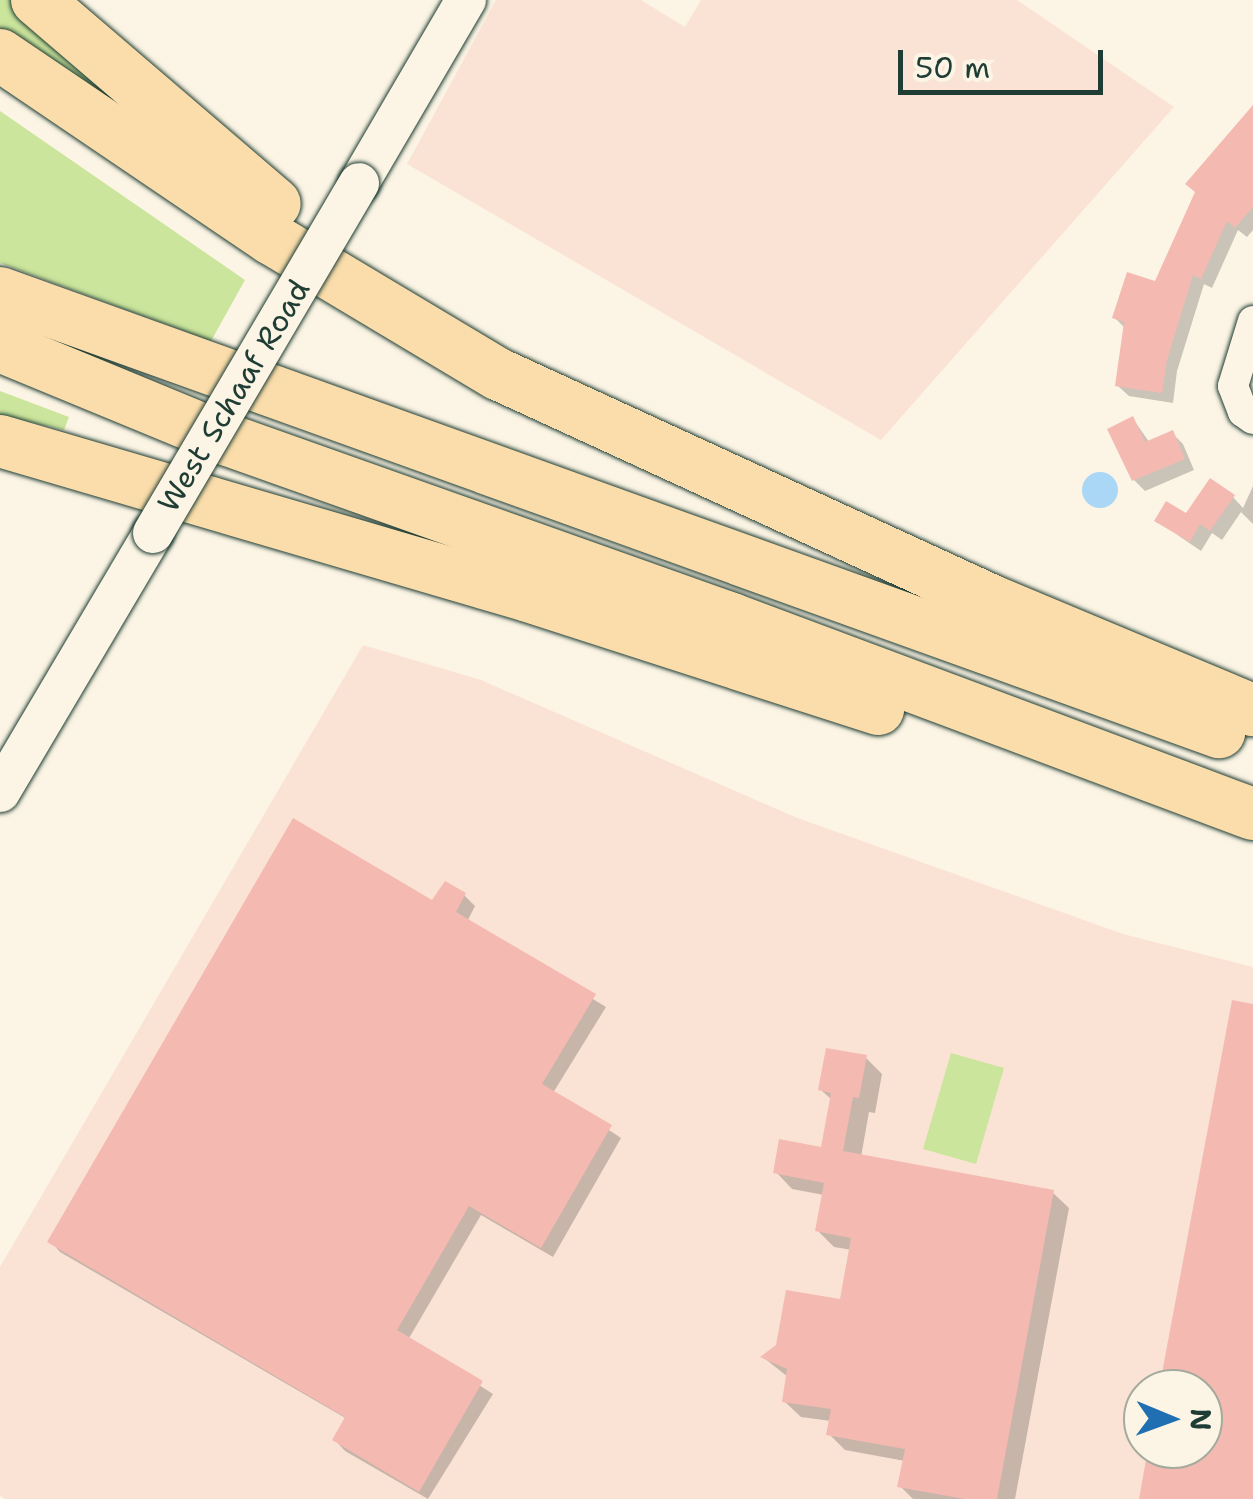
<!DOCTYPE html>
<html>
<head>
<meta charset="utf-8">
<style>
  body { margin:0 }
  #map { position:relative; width:1253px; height:1499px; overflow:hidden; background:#fcf5e5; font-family:"Shantell Sans",sans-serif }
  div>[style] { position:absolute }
  .built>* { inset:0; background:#fae3d5 }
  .green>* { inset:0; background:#cbe59c }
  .water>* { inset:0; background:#abd7f7 }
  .round { border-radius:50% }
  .shadow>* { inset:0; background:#0003 }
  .building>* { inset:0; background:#f4b9b1 }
  .roads { filter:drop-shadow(0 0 2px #1f3d34) drop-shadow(0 0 2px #1f3d34) }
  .street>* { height:30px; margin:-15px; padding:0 15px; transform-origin:15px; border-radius:15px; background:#fcf5e5 }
  .secondary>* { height:40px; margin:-20px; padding:0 20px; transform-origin:20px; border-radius:20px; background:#fcf5e5 }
  .highway>* { height:52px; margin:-26px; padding:0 26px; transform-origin:26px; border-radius:26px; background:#fbddab }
  .bridges { filter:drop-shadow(0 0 2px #1f3d34) drop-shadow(0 0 2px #1f3d34) }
  .secondary-bridge>* { height:40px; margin:-20px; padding:0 20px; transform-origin:20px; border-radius:20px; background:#fcf5e5 }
  span { translate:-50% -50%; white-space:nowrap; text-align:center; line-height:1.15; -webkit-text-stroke:8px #fcf5e5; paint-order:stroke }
  .street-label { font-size:30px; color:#1f3d34 }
  .north { position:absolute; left:1123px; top:1369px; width:100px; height:100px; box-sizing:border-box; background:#fcf5e5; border:2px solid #a4ab9e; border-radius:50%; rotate:91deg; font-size:28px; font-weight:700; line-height:40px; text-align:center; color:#1f3d34 }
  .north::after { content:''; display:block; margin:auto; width:35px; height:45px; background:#1f6fb2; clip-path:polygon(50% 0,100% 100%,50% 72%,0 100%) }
  .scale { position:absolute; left:898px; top:50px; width:205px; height:45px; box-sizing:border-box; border:5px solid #1f3d34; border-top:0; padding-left:12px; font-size:30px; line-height:35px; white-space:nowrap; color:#1f3d34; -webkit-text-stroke:8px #fcf5e5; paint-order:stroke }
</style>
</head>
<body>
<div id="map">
  <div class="built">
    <i style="clip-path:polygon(496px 0,641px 0,685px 27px,701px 0,1017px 0,1174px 107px,881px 440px,407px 164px)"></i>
    <i style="clip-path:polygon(evenodd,363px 645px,481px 680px,795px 817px,1123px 934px,1253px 967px,1253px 1499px,5px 1499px,0 1495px,0 1267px,363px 645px,1143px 1389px,1203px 1389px,1203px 1449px,1143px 1449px,1143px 1389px)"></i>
  </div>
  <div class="green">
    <i style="clip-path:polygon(0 0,22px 0,139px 125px,0 29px)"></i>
    <i style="clip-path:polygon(0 111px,245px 280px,211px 341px,0 263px)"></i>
    <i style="clip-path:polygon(0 391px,69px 417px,64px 430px,0 415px)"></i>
    <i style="clip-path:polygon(951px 1053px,1004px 1068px,976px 1164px,923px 1149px)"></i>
  </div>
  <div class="water">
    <i class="round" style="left:1082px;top:472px;width:36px;height:36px"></i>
  </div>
  <div class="shadow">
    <i style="clip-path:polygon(1253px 112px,1253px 230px,1247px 237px,1238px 230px,1212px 288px,1204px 284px,1177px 371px,1173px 403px,1129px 396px,1118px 386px,1125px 328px,1115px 318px,1157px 284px)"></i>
    <i style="clip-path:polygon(1133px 419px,1150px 443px,1172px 433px,1183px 444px,1194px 470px,1145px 491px,1134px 480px)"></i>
    <i style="clip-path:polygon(1253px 486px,1253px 524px,1241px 512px,1222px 540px,1212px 533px,1201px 551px,1157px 521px,1187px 517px,1233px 497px,1243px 508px)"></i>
    <i style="clip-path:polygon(464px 895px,475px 906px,467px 922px,606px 1007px,553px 1093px,621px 1138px,553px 1257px,481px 1215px,408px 1340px,493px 1394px,428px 1499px,345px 1451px,335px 1440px,347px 1419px,60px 1252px,50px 1241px,433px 903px)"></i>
    <i style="clip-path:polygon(866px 1058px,882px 1074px,875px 1113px,869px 1112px,861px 1157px,1052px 1192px,1069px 1208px,1015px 1499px,913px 1499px,900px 1486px,905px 1461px,845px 1450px,829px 1434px,831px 1421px,801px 1417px,784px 1401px,788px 1377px,764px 1358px,842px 1302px,852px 1250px,834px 1247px,818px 1231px,824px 1195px,792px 1189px,776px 1172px,823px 1150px,832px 1100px,821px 1090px)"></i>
  </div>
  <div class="building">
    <i style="clip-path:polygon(1253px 105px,1253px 207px,1235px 228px,1227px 221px,1201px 279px,1193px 275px,1167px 360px,1162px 393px,1115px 386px,1124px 322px,1112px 318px,1127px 272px,1155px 281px,1195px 192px,1185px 184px)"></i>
    <i style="clip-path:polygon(1133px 416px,1145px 442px,1173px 430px,1185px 459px,1132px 481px,1107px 429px)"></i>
    <i style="clip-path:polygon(1210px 478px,1235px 495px,1210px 531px,1200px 524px,1190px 542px,1154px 521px,1166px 501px,1186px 513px)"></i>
    <i style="clip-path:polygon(293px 818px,432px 900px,445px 881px,466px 893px,456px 912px,596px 994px,542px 1084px,612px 1125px,541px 1248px,469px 1206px,397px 1330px,483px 1381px,419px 1492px,332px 1440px,345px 1417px,47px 1242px)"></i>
    <i style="clip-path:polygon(1232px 1000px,1253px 1004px,1253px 1499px,1139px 1499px,1148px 1449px,1203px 1449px,1203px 1389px,1159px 1389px)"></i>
    <i style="clip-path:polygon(826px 1048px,867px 1055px,859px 1098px,853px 1097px,843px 1151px,1054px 1190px,997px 1499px,965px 1499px,897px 1487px,905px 1449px,826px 1435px,831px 1409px,782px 1402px,787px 1369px,760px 1357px,776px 1345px,786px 1290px,840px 1299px,851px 1238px,815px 1231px,824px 1183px,773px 1173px,779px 1139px,821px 1147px,831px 1093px,818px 1090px)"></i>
  </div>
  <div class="roads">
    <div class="street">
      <i style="left:1253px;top:321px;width:68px;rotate:107.1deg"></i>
      <i style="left:1233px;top:386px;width:28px;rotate:69deg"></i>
      <i style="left:1243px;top:412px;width:12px;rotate:35deg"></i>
    </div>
    <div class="secondary">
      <i style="left:359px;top:183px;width:212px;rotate:-59.7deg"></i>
      <i style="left:0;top:792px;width:301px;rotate:-59.4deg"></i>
    </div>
    <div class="highway">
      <i style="left:37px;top:0;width:313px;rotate:40.6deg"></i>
      <i style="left:0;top:55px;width:328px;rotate:34.1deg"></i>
      <i style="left:272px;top:239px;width:263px;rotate:30.9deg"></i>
      <i style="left:498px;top:374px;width:544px;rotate:24.68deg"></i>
      <i style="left:992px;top:601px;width:283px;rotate:22.7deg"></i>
      <i style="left:0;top:293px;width:1296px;rotate:19.81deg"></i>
      <i style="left:0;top:346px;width:247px;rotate:22.4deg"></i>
      <i style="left:228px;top:440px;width:535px;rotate:19.55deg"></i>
      <i style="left:732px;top:619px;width:556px;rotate:20.52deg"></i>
      <i style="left:0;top:441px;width:550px;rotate:16.36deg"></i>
      <i style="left:528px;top:596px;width:368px;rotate:17.9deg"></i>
    </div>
  </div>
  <div class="bridges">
    <div class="secondary-bridge">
      <i style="left:153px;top:533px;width:406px;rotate:-59.5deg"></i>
    </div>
  </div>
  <div class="street-label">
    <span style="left:234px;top:396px;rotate:-59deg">West Schaaf Road</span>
  </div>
  <div class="north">N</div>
  <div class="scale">50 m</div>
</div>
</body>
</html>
